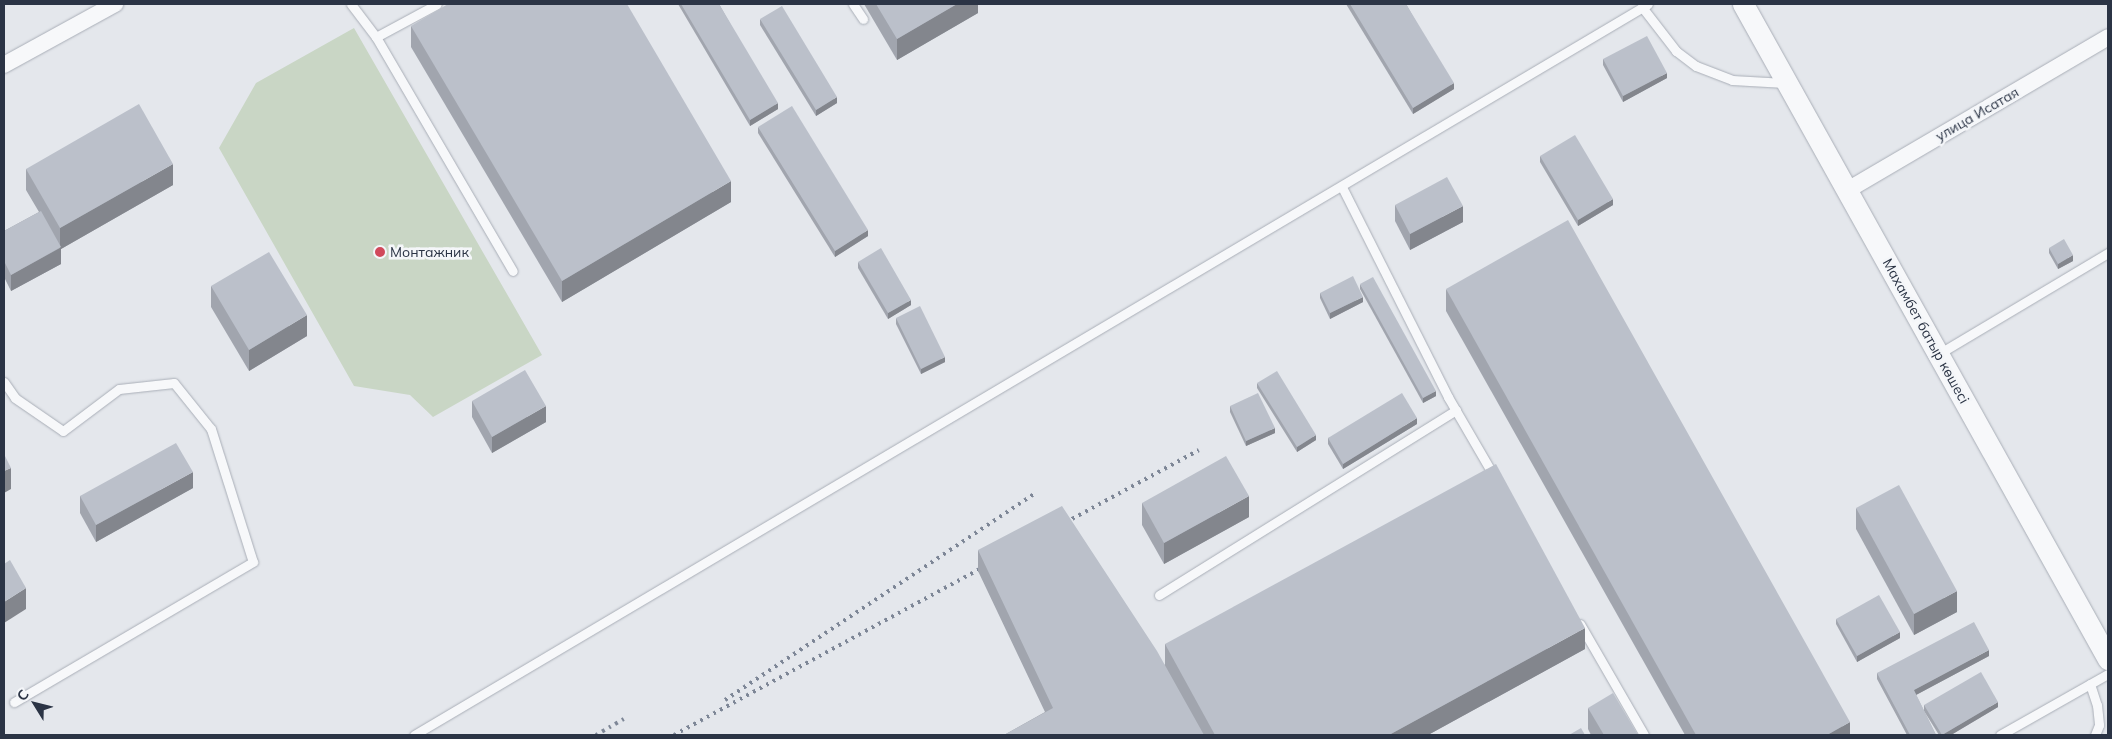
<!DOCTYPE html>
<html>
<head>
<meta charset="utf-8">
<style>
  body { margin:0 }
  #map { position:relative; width:2112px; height:739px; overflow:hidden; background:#e4e7ec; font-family:Mulish,sans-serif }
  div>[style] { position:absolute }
  .green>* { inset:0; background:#c9d6c5 }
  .roads { filter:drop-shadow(0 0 1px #a9aeb7) drop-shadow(0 0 1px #a9aeb7) }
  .service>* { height:9px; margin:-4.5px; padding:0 4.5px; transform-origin:4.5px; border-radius:4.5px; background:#f7f8fa }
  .minor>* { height:16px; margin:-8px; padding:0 8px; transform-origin:8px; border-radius:8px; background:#f7f8fa }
  .tertiary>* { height:21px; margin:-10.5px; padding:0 10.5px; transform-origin:10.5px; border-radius:10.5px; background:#f7f8fa }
  .rail>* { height:4px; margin-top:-2px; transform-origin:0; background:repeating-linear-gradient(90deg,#7d8696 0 2.5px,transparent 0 7.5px) }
  .wall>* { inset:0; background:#a1a5ae }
  .shaded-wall>* { inset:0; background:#83868d }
  .building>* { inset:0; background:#bbc0ca }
  .dots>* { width:14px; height:14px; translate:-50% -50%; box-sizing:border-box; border:2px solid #f4f6f9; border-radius:50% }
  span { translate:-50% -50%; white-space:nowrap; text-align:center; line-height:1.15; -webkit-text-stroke:5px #f4f6f9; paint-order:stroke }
  .street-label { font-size:14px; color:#2b3445 }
  .poi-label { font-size:14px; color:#2b3445 }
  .left { translate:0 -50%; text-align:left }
  .frame { position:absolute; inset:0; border:5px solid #2b3445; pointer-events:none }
  .north { position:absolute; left:10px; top:679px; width:50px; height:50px; -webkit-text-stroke:4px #f4f6f9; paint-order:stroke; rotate:306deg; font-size:14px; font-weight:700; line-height:20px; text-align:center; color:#2b3445 }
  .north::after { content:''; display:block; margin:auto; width:18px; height:22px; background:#2b3445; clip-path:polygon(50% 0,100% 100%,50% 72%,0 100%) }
</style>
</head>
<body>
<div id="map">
  <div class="green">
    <i style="clip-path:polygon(354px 28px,542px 355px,433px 417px,410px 395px,354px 386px,219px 148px,256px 83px)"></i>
  </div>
  <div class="roads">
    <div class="service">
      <i style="left:351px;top:4px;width:41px;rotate:52.9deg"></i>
      <i style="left:376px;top:37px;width:271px;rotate:59.7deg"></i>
      <i style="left:853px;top:4px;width:18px;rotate:56deg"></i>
      <i style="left:1642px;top:7px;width:56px;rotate:52.3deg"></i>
      <i style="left:1676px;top:51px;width:25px;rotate:37deg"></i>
      <i style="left:1696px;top:66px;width:39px;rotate:21deg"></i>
      <i style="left:1732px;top:80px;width:53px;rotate:3.2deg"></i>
      <i style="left:376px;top:37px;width:69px;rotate:-28.4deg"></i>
      <i style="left:1342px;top:187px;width:235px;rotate:63.2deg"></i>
      <i style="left:1448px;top:397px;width:91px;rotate:59.8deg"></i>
      <i style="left:1940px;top:353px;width:196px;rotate:-30.8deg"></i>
      <i style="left:4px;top:382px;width:19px;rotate:55deg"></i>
      <i style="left:15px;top:398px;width:58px;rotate:34.5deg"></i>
      <i style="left:63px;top:431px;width:70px;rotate:-36.9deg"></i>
      <i style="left:119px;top:389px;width:55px;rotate:-6.2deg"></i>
      <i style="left:174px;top:383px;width:59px;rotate:51.2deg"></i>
      <i style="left:211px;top:429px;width:139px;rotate:72.5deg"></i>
      <i style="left:253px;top:562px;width:277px;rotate:149.6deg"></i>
      <i style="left:1159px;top:595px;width:350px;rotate:-31.9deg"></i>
      <i style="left:1580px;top:624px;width:128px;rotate:60deg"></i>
      <i style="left:2090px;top:684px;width:22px;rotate:72deg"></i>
      <i style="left:2097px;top:705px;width:20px;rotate:84deg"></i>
      <i style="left:2099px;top:725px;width:11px;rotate:112deg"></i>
      <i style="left:414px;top:735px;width:1434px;rotate:-30.64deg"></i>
      <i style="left:2000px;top:735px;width:124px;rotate:-29.5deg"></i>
    </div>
    <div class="minor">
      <i style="left:4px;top:65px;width:127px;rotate:-28.8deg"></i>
      <i style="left:1846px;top:191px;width:304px;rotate:-30.4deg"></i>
    </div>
    <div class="tertiary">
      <i style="left:1743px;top:4px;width:750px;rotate:60.87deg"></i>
    </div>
  </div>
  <div class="rail">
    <i style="left:1059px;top:526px;width:159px;rotate:-28.5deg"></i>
    <i style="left:725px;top:700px;width:373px;rotate:-33.7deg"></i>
    <i style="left:596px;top:735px;width:34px;rotate:-30deg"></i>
    <i style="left:674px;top:735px;width:361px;rotate:-28.5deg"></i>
  </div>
  <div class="wall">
    <i style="clip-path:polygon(678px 4px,719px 4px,778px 109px,750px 126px)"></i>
    <i style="clip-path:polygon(864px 4px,978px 4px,978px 13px,897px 60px)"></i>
    <i style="clip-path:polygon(1346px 4px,1406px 4px,1454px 89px,1413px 114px)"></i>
    <i style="clip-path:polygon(760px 19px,837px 103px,816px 116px,760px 25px)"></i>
    <i style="clip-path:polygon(411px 26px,731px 202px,562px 302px,411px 47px)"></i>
    <i style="clip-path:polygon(1603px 59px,1667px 78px,1623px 102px,1603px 65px)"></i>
    <i style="clip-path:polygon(758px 127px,868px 236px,835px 257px,758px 133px)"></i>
    <i style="clip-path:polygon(1540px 156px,1613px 205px,1578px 226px,1540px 162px)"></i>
    <i style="clip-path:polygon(26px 169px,173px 185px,61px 249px,61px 264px,11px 291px,4px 277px,4px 231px,39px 212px,26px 190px)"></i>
    <i style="clip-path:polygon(1395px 205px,1463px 222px,1410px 250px,1395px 221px)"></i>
    <i style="clip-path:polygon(2049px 248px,2073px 261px,2058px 269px,2049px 253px)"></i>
    <i style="clip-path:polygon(858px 262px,911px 305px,888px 319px,858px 268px)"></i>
    <i style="clip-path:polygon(1360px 284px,1436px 396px,1423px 403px,1360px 289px)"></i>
    <i style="clip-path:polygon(211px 286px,307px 336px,249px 371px,211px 307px)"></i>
    <i style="clip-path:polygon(1446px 289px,1850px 735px,1685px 735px,1446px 311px)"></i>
    <i style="clip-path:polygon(1320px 293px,1363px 302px,1330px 319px,1320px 298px)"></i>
    <i style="clip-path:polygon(896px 318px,945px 362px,921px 374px,896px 324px)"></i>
    <i style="clip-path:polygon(1257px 383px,1316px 440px,1297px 452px,1257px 388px)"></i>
    <i style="clip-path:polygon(472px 401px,546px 422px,492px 453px,472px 417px)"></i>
    <i style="clip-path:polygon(1230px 406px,1275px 433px,1246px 446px,1230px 412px)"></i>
    <i style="clip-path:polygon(1417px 424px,1343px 469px,1328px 444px,1328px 438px)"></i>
    <i style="clip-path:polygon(193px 488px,96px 542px,80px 513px,80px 496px)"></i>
    <i style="clip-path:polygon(1142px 503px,1249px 517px,1164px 564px,1142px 525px)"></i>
    <i style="clip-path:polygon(1856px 508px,1957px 612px,1914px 635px,1856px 529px)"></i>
    <i style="clip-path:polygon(978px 550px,1165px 665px,1165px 644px,1585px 649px,1428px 735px,1004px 735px,1045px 712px,978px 571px)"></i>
    <i style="clip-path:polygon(1836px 619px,1900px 638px,1857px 662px,1836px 624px)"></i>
    <i style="clip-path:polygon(1989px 656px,1916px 695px,1936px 735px,1907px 735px,1877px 679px,1877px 673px)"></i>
    <i style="clip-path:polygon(1924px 705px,1998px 707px,1951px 735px,1939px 735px,1924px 711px)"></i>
    <i style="clip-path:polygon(1588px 708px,1638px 735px,1591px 735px,1588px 729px)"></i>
  </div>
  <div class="shaded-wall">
    <i style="clip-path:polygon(957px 4px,978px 4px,978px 13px,897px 60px,897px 39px)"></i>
    <i style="clip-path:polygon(1667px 73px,1667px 78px,1623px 102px,1623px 96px)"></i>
    <i style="clip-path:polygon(1454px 83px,1454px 89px,1413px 114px,1413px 108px)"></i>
    <i style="clip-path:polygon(837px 97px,837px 103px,816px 116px,816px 110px)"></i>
    <i style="clip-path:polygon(778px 103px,778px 109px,750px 126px,750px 120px)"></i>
    <i style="clip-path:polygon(173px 164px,173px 185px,61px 249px,61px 264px,11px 291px,11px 275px,60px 248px,60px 228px)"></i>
    <i style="clip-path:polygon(731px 181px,731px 202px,562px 302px,562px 281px)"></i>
    <i style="clip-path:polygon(1613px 199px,1613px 205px,1578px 226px,1578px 220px)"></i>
    <i style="clip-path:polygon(1463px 206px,1463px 222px,1410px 250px,1410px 234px)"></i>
    <i style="clip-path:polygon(868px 230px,868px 236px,835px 257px,835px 251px)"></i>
    <i style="clip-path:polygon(2073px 255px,2073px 261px,2058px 269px,2058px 264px)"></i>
    <i style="clip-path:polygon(1363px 297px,1363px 302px,1330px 319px,1330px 313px)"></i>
    <i style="clip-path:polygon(911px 300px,911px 305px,888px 319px,888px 313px)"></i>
    <i style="clip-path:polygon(307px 315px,307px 336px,249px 371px,249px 350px)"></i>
    <i style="clip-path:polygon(945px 357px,945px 362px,921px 374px,921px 369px)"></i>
    <i style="clip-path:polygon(1436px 391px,1436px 396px,1423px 403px,1423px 398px)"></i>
    <i style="clip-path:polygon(546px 406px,546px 422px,492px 453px,492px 437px)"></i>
    <i style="clip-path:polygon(1417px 418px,1417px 424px,1343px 469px,1343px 464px)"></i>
    <i style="clip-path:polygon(1275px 428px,1275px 433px,1246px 446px,1246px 441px)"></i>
    <i style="clip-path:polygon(1316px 435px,1316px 440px,1297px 452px,1297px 447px)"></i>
    <i style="clip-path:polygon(11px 468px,11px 489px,4px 493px,4px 471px)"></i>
    <i style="clip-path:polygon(193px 472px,193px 488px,96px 542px,96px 525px)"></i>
    <i style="clip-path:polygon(1249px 496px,1249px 517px,1164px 564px,1164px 543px)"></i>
    <i style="clip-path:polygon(26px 588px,26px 609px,4px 623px,4px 602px)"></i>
    <i style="clip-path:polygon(1957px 591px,1957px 612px,1914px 635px,1914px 614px)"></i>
    <i style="clip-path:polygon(1585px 628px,1585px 649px,1428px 735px,1389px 735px)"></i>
    <i style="clip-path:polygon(1900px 632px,1900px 638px,1857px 662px,1857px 656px)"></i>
    <i style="clip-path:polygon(1989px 650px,1989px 656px,1914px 696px,1914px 690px)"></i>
    <i style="clip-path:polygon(1998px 702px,1998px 707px,1951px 735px,1942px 735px)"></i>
    <i style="clip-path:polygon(1850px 722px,1850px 735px,1827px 735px)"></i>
  </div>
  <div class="building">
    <i style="clip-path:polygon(448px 4px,627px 4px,731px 181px,562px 281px,411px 26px)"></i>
    <i style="clip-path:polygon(681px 4px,719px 4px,778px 103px,750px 120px)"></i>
    <i style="clip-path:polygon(876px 4px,957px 4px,897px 39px)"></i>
    <i style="clip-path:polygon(1350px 4px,1406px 4px,1454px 83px,1413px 108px)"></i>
    <i style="clip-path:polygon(782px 6px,837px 97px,816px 110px,760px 19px)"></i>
    <i style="clip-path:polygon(1647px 36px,1667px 73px,1623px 96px,1603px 59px)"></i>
    <i style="clip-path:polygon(139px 104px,173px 164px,60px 228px,26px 169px)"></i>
    <i style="clip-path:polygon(792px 106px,868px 230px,835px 251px,758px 127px)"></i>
    <i style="clip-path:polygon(1575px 135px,1613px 199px,1578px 220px,1540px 156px)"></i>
    <i style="clip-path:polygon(1447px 177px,1463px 206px,1410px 234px,1395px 205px)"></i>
    <i style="clip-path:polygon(41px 211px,61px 247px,11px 275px,4px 261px,4px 231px)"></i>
    <i style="clip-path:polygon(1568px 220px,1850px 722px,1827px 735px,1696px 735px,1446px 289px)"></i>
    <i style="clip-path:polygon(2064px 239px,2073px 255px,2058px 264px,2049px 248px)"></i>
    <i style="clip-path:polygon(881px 248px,911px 300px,888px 313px,858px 262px)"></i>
    <i style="clip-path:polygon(269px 252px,307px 315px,249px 350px,211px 286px)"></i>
    <i style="clip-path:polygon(1353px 276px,1363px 297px,1330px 313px,1320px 293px)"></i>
    <i style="clip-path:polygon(1373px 277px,1436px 391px,1423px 398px,1360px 284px)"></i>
    <i style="clip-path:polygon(920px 306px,945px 357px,921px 369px,896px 318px)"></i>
    <i style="clip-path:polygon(525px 370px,546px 406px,492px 437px,472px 401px)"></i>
    <i style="clip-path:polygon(1277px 371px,1316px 435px,1297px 447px,1257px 383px)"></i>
    <i style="clip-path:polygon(1258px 393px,1275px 428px,1246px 441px,1230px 406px)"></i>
    <i style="clip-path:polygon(1402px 393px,1417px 418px,1343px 464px,1328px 438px)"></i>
    <i style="clip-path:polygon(176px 443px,193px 472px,96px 525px,80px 496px)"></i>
    <i style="clip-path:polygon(4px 454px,11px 468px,4px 471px)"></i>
    <i style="clip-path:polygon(1226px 456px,1249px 496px,1164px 543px,1142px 503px)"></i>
    <i style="clip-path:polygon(1496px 464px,1585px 628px,1389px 735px,1215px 735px,1165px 644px)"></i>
    <i style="clip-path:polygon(1899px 485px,1957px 591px,1914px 614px,1856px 508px)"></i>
    <i style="clip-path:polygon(1062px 506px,1157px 651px,1204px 735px,1004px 735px,1053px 708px,978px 550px)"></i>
    <i style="clip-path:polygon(10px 560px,26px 588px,4px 602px,4px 564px)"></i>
    <i style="clip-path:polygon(1879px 595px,1900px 632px,1857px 656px,1836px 619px)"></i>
    <i style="clip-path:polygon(1974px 622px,1989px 650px,1914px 690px,1936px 735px,1910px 735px,1877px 673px)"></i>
    <i style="clip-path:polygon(1981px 672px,1998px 702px,1942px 735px,1924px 705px)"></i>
    <i style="clip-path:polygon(1613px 693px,1638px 735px,1604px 735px,1588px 708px)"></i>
    <i style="clip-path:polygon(1581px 728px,1585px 735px,1569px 735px)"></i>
  </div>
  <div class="dots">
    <i style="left:380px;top:252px;background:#d1495b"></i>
  </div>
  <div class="street-label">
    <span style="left:1977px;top:114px;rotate:-30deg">улица Исатая</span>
    <span style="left:1926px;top:331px;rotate:61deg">Махамбет батыр көшесі</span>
  </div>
  <div class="poi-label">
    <span class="left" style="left:390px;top:252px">Монтажник</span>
  </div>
  <div class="frame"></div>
  <div class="north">С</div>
</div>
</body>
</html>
